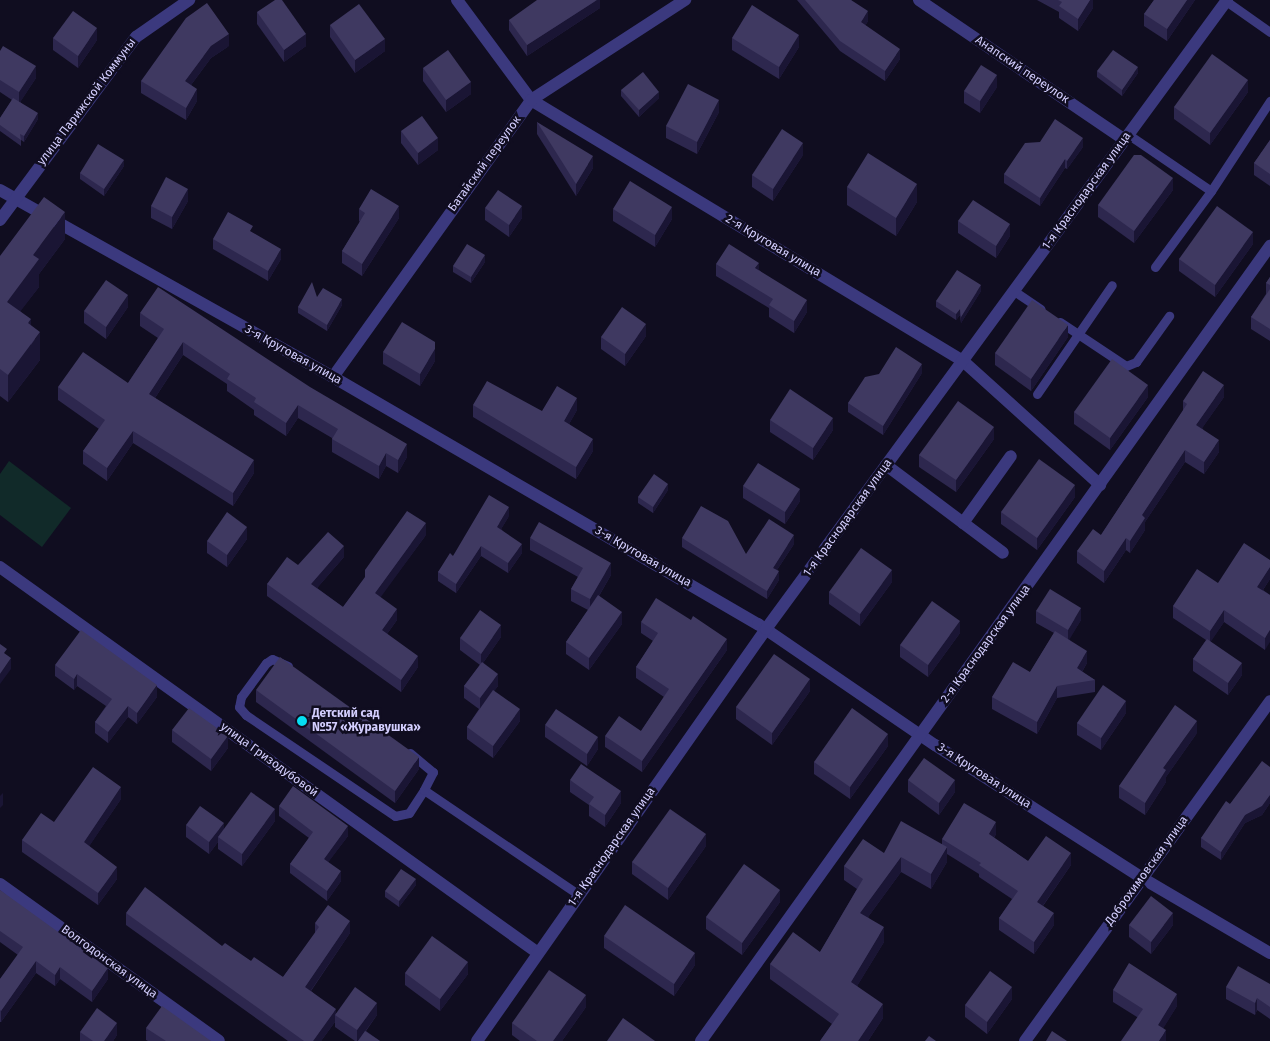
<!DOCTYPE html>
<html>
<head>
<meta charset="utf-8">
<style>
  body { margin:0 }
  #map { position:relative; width:1270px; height:1041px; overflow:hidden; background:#100d20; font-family:"Fira Sans",sans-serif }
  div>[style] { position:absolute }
  .green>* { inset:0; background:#112a29 }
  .service>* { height:9px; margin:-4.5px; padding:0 4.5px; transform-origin:4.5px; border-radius:4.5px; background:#3b397e }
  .minor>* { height:12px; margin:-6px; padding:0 6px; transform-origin:6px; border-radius:6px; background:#3b397e }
  .tertiary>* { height:12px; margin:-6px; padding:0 6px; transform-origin:6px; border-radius:6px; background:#3b397e }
  .wall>* { inset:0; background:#2d274e }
  .shaded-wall>* { inset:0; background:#1a1534 }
  .building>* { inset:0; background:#3f3961 }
  .dots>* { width:14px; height:14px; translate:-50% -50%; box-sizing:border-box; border:2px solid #100d20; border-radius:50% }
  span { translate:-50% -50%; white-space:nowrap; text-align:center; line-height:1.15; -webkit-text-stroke:5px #100d20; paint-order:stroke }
  .street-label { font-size:12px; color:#d3cefe }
  .poi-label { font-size:12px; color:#d3cefe; font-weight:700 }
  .left { translate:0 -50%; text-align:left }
</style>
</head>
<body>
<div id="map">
  <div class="green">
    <i style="clip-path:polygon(9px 461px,71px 508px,42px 547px,0 515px,0 474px)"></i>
  </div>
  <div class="service">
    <i style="left:1226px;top:1px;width:54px;rotate:35.2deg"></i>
    <i style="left:1129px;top:135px;width:99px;rotate:34.3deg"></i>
    <i style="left:1155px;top:267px;width:94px;rotate:-53.6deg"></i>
    <i style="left:1211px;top:191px;width:108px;rotate:-56.8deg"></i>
    <i style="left:1014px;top:291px;width:32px;rotate:34deg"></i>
    <i style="left:1060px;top:322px;width:79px;rotate:33.7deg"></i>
    <i style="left:1126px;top:366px;width:11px;rotate:-22deg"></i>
    <i style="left:1136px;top:362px;width:57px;rotate:-54.3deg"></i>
    <i style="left:1037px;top:394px;width:132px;rotate:-55.5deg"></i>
    <i style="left:288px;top:666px;width:17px;rotate:-156deg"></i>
    <i style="left:272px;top:659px;width:7px;rotate:146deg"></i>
    <i style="left:266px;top:663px;width:42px;rotate:126.3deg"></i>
    <i style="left:241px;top:697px;width:10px;rotate:101deg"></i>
    <i style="left:239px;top:707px;width:11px;rotate:49deg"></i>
    <i style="left:246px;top:715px;width:180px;rotate:34.1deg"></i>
    <i style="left:395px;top:816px;width:14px;rotate:-12deg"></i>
    <i style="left:409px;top:813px;width:27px;rotate:-57deg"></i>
    <i style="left:424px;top:790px;width:187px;rotate:34.1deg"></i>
    <i style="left:410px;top:753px;width:30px;rotate:40deg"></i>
    <i style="left:433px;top:772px;width:20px;rotate:117deg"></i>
  </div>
  <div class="minor">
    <i style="left:457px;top:0;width:124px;rotate:53.5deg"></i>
    <i style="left:531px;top:100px;width:505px;rotate:31.14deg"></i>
    <i style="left:963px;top:361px;width:185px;rotate:42.1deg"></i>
    <i style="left:919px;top:0;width:249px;rotate:34.2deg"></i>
    <i style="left:0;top:190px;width:382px;rotate:29.3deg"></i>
    <i style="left:333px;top:377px;width:492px;rotate:30.2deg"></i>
    <i style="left:758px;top:624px;width:214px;rotate:34.4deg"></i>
    <i style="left:935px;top:745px;width:246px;rotate:32.7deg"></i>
    <i style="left:1142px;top:878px;width:148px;rotate:30.4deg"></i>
    <i style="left:0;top:220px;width:228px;rotate:-53.4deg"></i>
    <i style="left:136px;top:37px;width:65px;rotate:-34.9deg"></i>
    <i style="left:333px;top:377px;width:340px;rotate:-54.4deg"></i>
    <i style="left:531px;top:100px;width:184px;rotate:-33deg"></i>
    <i style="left:886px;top:465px;width:146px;rotate:36.9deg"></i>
    <i style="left:963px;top:523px;width:82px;rotate:-54.4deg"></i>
    <i style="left:0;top:567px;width:662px;rotate:35.66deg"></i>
    <i style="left:0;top:884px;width:269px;rotate:35.6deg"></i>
    <i style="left:477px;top:1041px;width:503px;rotate:-54.95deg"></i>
    <i style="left:766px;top:629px;width:780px;rotate:-53.76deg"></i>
    <i style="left:1025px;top:1041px;width:419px;rotate:-54.2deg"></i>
  </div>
  <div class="tertiary">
    <i style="left:701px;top:1041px;width:978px;rotate:-54.41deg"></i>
  </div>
  <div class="wall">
    <i style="clip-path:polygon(600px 0,600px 8px,527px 56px,509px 30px,509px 20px)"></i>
    <i style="clip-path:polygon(797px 0,851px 0,868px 21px,865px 26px,900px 59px,885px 81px,840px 51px)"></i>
    <i style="clip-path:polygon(1037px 0,1093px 0,1093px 8px,1078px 31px,1059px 18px,1059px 12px)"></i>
    <i style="clip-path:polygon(1154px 0,1195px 0,1167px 41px,1144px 26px,1144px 14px)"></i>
    <i style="clip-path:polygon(257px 12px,306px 46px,284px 62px,257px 24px)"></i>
    <i style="clip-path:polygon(330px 25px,385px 51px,355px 73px,330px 37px)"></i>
    <i style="clip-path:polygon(53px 38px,97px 40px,78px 68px,53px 50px)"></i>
    <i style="clip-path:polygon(732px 38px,799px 47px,779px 79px,732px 50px)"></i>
    <i style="clip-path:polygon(229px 46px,211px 58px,191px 85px,197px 101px,186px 120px,141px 93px,141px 81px)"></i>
    <i style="clip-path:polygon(0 51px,36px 78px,20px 102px,38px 119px,24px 142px,21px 140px,21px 146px,0 131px,0 118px,12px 100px,0 92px)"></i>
    <i style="clip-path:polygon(423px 68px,471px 94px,446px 112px,423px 81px)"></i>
    <i style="clip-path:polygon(1097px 71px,1138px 73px,1122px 96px,1097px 77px)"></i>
    <i style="clip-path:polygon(997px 87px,980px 113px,964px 103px,964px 91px)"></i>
    <i style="clip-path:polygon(621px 90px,659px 98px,639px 117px,621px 96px)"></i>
    <i style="clip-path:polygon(1248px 92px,1210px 145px,1174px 119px,1174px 107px)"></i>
    <i style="clip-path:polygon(719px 112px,697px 154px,666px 138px,666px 126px)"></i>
    <i style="clip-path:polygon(537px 122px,593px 168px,576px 196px,537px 134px)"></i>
    <i style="clip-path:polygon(401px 131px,438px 150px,418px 165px,401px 143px)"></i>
    <i style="clip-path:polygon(1270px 140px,1270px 186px,1254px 175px,1254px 163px)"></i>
    <i style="clip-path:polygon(1083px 147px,1067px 169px,1065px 168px,1040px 206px,1004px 183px,1004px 174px)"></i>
    <i style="clip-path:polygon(803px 155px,773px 201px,752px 187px,752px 175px)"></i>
    <i style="clip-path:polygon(124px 166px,104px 196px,80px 179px,80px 173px)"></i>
    <i style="clip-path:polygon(847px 187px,917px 202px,896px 236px,847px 205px)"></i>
    <i style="clip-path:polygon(1173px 190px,1134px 243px,1098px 217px,1098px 205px)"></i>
    <i style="clip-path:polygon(188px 201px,172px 229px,151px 218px,151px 206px)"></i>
    <i style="clip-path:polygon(485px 208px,522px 218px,509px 237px,485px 220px)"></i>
    <i style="clip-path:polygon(359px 209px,399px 218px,362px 276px,342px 263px,342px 251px,360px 222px,359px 221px)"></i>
    <i style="clip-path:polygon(613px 209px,672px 219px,655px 247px,613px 221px)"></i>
    <i style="clip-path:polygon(958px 221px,1010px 236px,996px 258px,958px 233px)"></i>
    <i style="clip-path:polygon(253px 233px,281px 259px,268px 281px,213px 249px,213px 239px)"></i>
    <i style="clip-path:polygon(65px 239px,39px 274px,39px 287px,20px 311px,31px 325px,40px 360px,8px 402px,0 396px,0 256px)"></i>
    <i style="clip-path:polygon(1253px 244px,1215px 297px,1179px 271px,1179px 259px)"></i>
    <i style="clip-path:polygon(485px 262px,471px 283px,453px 272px,453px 266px)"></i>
    <i style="clip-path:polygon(716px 264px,759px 270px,807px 312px,794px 333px,769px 317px,769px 308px,716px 276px)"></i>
    <i style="clip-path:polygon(1270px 277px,1270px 341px,1251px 329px,1251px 317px,1266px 294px,1266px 283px)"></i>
    <i style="clip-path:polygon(981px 291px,961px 323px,960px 315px,956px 320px,936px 307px,936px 301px)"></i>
    <i style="clip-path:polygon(317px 297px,342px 305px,327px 331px,298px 313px,298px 307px)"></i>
    <i style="clip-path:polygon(128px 307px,106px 339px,84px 323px,84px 311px)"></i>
    <i style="clip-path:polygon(140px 313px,407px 457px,398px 473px,386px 466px,379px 479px,332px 452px,332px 438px,298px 418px,286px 436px,254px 415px,254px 410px,227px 391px,227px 384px,183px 355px,155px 398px,254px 473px,233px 506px,133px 443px,107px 481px,83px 464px,83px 451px,99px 429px,58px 400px,58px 387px,128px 383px,158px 338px,140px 326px)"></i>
    <i style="clip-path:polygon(646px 336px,625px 366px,601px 349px,601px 337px)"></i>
    <i style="clip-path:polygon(1068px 337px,1031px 391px,995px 365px,995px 353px)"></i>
    <i style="clip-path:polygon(383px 352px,435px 361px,420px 386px,383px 364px)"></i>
    <i style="clip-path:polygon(922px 373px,883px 435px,848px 412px,848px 403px)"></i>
    <i style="clip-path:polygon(1148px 397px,1110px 450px,1074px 424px,1074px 412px)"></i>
    <i style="clip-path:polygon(1224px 397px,1202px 428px,1219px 452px,1204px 474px,1185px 462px,1145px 522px,1145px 530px,1130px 553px,1126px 550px,1104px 583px,1077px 563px,1077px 551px,1101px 535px,1183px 411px,1183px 401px)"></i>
    <i style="clip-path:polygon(473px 405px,542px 411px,577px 410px,569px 424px,593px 451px,576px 479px,473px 417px)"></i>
    <i style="clip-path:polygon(770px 420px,833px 430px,813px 460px,770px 432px)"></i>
    <i style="clip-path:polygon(994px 439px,956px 492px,919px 467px,919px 455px)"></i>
    <i style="clip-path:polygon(743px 486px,800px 501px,785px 524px,743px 498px)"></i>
    <i style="clip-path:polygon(668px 490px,653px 513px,638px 503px,638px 497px)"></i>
    <i style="clip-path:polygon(1075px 497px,1037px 550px,1001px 524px,1001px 512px)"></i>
    <i style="clip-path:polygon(509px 516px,501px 529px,522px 553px,508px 573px,481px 556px,456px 593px,438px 581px,438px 572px,453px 556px)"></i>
    <i style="clip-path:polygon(426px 535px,380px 597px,397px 620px,387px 634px,418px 667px,401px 692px,267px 596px,267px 584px,298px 565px,344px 557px,317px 588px,343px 607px,365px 578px,365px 570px)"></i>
    <i style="clip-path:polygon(530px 538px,611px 575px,599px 596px,622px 624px,589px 670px,566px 654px,566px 642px,588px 610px,571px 601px,571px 589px,578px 577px,530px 550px)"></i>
    <i style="clip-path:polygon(682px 538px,746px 554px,794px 544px,777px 570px,779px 580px,767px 599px,682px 547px)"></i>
    <i style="clip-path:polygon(247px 539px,227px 567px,207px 553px,207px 541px)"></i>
    <i style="clip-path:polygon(1270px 560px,1270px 579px,1263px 590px,1270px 595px,1265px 650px,1224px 622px,1210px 642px,1242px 675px,1228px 695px,1193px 671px,1193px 659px,1206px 640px,1173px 618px,1173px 606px,1218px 583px)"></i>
    <i style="clip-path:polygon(892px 582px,860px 626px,829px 604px,829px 592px)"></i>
    <i style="clip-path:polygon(1036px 611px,1081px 620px,1069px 639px,1087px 663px,1082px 672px,1095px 680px,1095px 692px,1057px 698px,1037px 734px,992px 709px,992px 697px,1030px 672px,1054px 633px,1036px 623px)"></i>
    <i style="clip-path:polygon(641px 622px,727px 650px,642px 772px,605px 747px,605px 736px,641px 731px,664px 697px,636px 678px,636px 667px,653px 641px,641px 633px)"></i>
    <i style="clip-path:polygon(960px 633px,928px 677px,900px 657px,900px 645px)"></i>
    <i style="clip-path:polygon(501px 637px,483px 663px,498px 686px,494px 691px,520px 721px,493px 758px,467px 739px,467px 727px,479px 709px,464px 698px,464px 686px,480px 665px,460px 650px,460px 638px)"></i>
    <i style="clip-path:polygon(55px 665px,157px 697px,137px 724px,128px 717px,108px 743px,95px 733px,95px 722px,106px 706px,77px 686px,74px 690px,55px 676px)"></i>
    <i style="clip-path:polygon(256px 690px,419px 769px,395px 803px,256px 702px)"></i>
    <i style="clip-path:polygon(810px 691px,772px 745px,736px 719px,736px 707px)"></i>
    <i style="clip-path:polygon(1126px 713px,1101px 750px,1077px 735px,1077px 723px)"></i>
    <i style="clip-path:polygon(545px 725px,598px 749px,587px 766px,545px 737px)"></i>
    <i style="clip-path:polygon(172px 730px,228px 748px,211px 771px,172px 742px)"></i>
    <i style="clip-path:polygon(1197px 733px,1166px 777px,1166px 782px,1145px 815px,1119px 798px,1119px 786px)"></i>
    <i style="clip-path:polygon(888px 746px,850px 799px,814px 774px,814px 762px)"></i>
    <i style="clip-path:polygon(1270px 767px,1270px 803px,1262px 815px,1245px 823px,1221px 860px,1201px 847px,1201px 838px,1230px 804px)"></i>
    <i style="clip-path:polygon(570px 780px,621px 803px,605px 827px,589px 816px,589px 805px,570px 792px)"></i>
    <i style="clip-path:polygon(908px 780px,955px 792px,939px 815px,908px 792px)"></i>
    <i style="clip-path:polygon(121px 799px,89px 846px,117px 879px,98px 905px,22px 852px,22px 840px,54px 822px)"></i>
    <i style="clip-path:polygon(279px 806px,348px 836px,328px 862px,341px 881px,327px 901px,290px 873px,290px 864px,309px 838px,279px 816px)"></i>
    <i style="clip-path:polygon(275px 821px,242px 866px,218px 849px,218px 842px,209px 854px,186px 837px,186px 825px,224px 829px)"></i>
    <i style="clip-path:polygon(996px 834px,994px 838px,1028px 861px,1071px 865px,1043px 906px,1054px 925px,1034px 954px,999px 930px,999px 918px,1012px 899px,979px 877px,979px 874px,947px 854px,947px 862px,931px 889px,901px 872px,868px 917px,884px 942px,857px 986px,883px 1018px,868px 1041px,820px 1041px,832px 1024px,770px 979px,770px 964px,820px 952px,857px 889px,844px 880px,844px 866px,884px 853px,942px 845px,942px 839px)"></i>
    <i style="clip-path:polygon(706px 846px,668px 900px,632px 874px,632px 862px)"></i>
    <i style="clip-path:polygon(416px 885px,399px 907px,385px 897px,385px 891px)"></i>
    <i style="clip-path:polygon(0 890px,108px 979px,92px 1002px,60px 979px,55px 986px,36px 973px,1px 1022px,0 1022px,0 979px,18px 955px,0 942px)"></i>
    <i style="clip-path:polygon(780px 902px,742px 955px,706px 929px,706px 917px)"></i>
    <i style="clip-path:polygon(126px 913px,222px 946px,251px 961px,283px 977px,315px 934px,315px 923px,350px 933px,311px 991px,336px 1013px,377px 1015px,366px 1031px,380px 1041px,355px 1041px,335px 1027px,335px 1022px,321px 1041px,288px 1041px,126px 925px)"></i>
    <i style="clip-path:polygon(1129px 925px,1173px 925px,1151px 954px,1129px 937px)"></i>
    <i style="clip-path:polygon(604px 936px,695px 965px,674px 996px,604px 948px)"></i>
    <i style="clip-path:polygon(405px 973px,468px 974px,440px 1011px,405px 985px)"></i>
    <i style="clip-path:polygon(1270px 984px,1270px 1019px,1257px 1010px,1255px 1015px,1226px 999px,1226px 987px)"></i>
    <i style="clip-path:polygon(1113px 990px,1177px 1006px,1163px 1028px,1166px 1041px,1137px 1017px,1113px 1002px)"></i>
    <i style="clip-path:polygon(1012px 999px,987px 1034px,965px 1017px,965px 1005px)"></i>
    <i style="clip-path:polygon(586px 1007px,562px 1041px,520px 1041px,512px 1035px,512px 1023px)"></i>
    <i style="clip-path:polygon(146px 1028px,211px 1041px,148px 1041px,146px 1040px)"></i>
    <i style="clip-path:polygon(80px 1032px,117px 1035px,113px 1041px,80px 1041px)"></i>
  </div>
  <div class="shaded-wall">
    <i style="clip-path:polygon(597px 0,600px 0,600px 8px,527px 56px,527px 45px)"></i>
    <i style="clip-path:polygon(1090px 0,1093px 0,1093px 8px,1078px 31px,1078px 19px)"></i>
    <i style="clip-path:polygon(1187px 0,1195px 0,1167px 41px,1167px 29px)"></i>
    <i style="clip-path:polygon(868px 11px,868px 21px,861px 33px,861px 22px)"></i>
    <i style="clip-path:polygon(97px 28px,97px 40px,78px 68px,78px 56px)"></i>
    <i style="clip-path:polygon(229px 34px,229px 46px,211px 58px,185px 93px,185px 81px,211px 46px)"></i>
    <i style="clip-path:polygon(306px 34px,306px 46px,284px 62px,284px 50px)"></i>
    <i style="clip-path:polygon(799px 35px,799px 47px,779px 79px,779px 67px)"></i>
    <i style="clip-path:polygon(385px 39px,385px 51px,355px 73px,355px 60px)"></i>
    <i style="clip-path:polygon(900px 49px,900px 59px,885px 81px,885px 71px)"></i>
    <i style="clip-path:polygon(36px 66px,36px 78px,19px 104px,19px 92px)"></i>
    <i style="clip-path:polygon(1138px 67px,1138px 73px,1122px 96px,1122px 90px)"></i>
    <i style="clip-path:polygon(997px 75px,997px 87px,980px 113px,980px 101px)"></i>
    <i style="clip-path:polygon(1248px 80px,1248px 92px,1210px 145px,1210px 133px)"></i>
    <i style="clip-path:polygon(471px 82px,471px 94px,446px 112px,446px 100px)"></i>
    <i style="clip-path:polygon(197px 89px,197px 101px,186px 120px,186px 108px)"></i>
    <i style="clip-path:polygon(659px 92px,659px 98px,639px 117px,639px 110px)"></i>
    <i style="clip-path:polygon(719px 100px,719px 112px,697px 154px,697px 142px)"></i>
    <i style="clip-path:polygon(38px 113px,38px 119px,24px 142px,24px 136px)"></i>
    <i style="clip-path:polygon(438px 138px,438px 150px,418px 165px,418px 153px)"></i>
    <i style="clip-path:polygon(1083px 138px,1083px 147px,1067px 169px,1067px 161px)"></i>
    <i style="clip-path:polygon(803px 143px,803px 155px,773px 201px,773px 189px)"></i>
    <i style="clip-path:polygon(593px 156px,593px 168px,576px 196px,576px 184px)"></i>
    <i style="clip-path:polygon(1065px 159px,1065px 168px,1040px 206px,1040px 198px)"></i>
    <i style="clip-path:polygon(124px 160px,124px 166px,104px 196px,104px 189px)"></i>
    <i style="clip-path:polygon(1173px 178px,1173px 190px,1134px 243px,1134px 231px)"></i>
    <i style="clip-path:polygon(917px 184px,917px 202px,896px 236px,896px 218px)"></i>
    <i style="clip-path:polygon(188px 189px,188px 201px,172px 229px,172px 217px)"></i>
    <i style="clip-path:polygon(399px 206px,399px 218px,362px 276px,362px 264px)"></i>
    <i style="clip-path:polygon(522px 206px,522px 218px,509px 237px,509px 225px)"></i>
    <i style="clip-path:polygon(672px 207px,672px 219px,655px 247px,655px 235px)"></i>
    <i style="clip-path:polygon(65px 212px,65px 239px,39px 274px,39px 287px,7px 329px,7px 302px,33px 255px)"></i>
    <i style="clip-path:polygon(1010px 224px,1010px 236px,996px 258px,996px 246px)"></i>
    <i style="clip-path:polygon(1253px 232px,1253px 244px,1215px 297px,1215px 285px)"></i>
    <i style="clip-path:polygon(281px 249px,281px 259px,268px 281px,268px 271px)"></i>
    <i style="clip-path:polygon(485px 255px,485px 262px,471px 283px,471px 277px)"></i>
    <i style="clip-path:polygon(759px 263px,759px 275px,755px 268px)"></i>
    <i style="clip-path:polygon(981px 285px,981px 291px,961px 323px,961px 317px)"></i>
    <i style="clip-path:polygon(128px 295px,128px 307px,106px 339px,106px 327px)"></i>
    <i style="clip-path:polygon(342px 299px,342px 305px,327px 331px,327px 325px)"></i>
    <i style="clip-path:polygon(807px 300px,807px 312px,794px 333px,794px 321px)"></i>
    <i style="clip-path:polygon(960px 309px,960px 315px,956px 320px,956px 314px)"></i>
    <i style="clip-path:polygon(31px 319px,31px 345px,40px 332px,40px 360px,8px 402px,8px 375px,28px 323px)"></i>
    <i style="clip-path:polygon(646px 324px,646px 336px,625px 366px,625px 354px)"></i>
    <i style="clip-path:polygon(1068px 325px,1068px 337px,1031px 391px,1031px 379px)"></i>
    <i style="clip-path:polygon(183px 342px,183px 355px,149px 407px,149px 394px)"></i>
    <i style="clip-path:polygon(435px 349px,435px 361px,420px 386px,420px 374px)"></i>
    <i style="clip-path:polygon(922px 364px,922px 373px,883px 435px,883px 426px)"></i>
    <i style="clip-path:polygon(1148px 385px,1148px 397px,1110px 450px,1110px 438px)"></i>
    <i style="clip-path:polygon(1224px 385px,1224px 397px,1196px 437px,1196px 425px)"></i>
    <i style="clip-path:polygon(577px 398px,577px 410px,564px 433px,564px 421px)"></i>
    <i style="clip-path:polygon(298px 405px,298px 418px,286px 436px,286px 423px)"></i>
    <i style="clip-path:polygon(833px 418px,833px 430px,813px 460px,813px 448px)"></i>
    <i style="clip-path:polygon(994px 427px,994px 439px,956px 492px,956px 480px)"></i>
    <i style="clip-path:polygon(133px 431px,133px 443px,107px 481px,107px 468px)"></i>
    <i style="clip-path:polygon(593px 439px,593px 451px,576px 479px,576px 467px)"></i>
    <i style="clip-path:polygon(1219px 440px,1219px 452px,1204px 474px,1204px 462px)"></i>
    <i style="clip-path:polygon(407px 444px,407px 457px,398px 473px,398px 460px)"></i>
    <i style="clip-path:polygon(1185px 450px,1185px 462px,1145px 522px,1145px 530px,1130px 553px,1130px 541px,1142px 515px)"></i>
    <i style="clip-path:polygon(386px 453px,386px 466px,379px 479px,379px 466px)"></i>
    <i style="clip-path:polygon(254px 460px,254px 473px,233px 506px,233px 493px)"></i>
    <i style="clip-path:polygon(668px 484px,668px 490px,653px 513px,653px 507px)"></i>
    <i style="clip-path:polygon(1075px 485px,1075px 497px,1037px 550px,1037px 538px)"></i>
    <i style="clip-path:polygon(800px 489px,800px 501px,785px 524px,785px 512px)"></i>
    <i style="clip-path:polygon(509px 507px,509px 516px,497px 536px,497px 527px)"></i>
    <i style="clip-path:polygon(426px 523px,426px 535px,375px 605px,375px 593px)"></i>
    <i style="clip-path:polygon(247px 527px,247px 539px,227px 567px,227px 555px)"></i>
    <i style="clip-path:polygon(794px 535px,794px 544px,773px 576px,773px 568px)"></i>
    <i style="clip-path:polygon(1126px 538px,1126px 550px,1104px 583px,1104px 571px)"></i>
    <i style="clip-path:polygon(522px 544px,522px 553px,508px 573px,508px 563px)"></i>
    <i style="clip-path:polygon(344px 546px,344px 557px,311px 595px,311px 584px)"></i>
    <i style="clip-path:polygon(481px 546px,481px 556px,456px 593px,456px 584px)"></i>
    <i style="clip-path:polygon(611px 563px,611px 575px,590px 611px,590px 599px)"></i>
    <i style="clip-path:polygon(1270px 567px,1270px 579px,1257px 599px,1257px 587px)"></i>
    <i style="clip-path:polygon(892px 570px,892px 582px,860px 626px,860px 614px)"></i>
    <i style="clip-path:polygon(779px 571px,779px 580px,767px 599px,767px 591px)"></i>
    <i style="clip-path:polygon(1081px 608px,1081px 620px,1068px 642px,1068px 630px)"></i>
    <i style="clip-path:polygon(397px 609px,397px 620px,382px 641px,382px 630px)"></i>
    <i style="clip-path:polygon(1224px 610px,1224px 622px,1210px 643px,1210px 631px)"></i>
    <i style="clip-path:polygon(622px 612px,622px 624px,589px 670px,589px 658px)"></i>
    <i style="clip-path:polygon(960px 621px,960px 633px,928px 677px,928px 665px)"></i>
    <i style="clip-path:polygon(501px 625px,501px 637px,481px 666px,481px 654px)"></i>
    <i style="clip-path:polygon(1270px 630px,1270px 642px,1265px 650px,1265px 638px)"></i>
    <i style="clip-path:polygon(727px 639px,727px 650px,642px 772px,642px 761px)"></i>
    <i style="clip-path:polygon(1087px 651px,1087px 663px,1077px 680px,1077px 668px)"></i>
    <i style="clip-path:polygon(418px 656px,418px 667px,401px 692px,401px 680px)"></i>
    <i style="clip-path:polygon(11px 658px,11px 669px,0 684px,0 674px)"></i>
    <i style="clip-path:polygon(1242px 663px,1242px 675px,1228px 695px,1228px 683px)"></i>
    <i style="clip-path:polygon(77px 674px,77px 686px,74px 690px,74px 679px)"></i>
    <i style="clip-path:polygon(498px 674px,498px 686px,480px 710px,480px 698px)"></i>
    <i style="clip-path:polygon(810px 679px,810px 691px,772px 745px,772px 733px)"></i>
    <i style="clip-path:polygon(157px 685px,157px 697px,137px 724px,137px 713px)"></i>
    <i style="clip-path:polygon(1057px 686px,1057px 698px,1037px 734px,1037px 722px)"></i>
    <i style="clip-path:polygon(1126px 701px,1126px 713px,1101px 750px,1101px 738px)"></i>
    <i style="clip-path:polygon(128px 706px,128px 717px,108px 743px,108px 732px)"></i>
    <i style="clip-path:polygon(520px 709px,520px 721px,493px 758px,493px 746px)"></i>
    <i style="clip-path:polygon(1197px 721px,1197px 733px,1166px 777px,1166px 782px,1145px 815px,1145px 803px,1163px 768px)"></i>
    <i style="clip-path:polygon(888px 734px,888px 746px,850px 799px,850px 787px)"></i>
    <i style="clip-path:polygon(228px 736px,228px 748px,211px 771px,211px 759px)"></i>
    <i style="clip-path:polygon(598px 737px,598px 749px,587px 766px,587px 754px)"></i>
    <i style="clip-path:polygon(419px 757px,419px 769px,395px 803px,395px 791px)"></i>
    <i style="clip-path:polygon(955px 780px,955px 792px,939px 815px,939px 803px)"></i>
    <i style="clip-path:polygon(121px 787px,121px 799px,84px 854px,84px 842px)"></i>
    <i style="clip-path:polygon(621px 791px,621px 803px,605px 827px,605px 815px)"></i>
    <i style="clip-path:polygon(3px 793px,3px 805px,0 808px,0 796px)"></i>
    <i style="clip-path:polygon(1270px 795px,1270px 803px,1262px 815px,1245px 823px,1221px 860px,1221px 852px,1245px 815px)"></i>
    <i style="clip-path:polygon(275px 809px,275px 821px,242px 866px,242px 854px)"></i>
    <i style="clip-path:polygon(996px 822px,996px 834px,989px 846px,989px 834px)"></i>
    <i style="clip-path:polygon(224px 823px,224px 835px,218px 837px,218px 842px,209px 854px,209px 842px)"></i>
    <i style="clip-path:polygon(348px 826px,348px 836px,324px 868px,324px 859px)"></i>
    <i style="clip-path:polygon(706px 834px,706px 846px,668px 900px,668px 888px)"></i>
    <i style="clip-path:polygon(947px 847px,947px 862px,931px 889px,931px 874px)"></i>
    <i style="clip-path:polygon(1071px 853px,1071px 865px,1037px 914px,1037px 902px)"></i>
    <i style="clip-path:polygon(901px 857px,901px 872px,860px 928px,860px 913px)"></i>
    <i style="clip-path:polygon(117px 867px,117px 879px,98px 905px,98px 893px)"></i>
    <i style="clip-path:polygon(341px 871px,341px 881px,327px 901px,327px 891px)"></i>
    <i style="clip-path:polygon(416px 879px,416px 885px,399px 907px,399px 901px)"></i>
    <i style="clip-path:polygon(780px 890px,780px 902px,742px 955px,742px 943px)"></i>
    <i style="clip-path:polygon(1054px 913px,1054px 925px,1034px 954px,1034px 942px)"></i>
    <i style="clip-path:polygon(1173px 913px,1173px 925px,1151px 954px,1151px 942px)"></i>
    <i style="clip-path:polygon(350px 921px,350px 933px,305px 999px,305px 987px)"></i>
    <i style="clip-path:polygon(884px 927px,884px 942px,851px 996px,851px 982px)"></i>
    <i style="clip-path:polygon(695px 953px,695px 965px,674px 996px,674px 984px)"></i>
    <i style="clip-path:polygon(36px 961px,36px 973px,1px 1022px,1px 1011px)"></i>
    <i style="clip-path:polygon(468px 962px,468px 974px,440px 1011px,440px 999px)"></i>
    <i style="clip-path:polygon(60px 967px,60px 979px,55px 986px,55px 975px)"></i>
    <i style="clip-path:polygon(108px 968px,108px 979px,92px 1002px,92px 991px)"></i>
    <i style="clip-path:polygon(1012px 987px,1012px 999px,987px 1034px,987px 1022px)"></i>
    <i style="clip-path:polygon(1177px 994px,1177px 1006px,1158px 1037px,1158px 1025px)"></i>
    <i style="clip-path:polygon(586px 995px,586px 1007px,562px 1041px,553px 1041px)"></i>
    <i style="clip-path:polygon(1257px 998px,1257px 1010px,1255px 1015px,1255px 1003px)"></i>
    <i style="clip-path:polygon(377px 1003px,377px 1015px,358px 1041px,357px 1041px,357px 1030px)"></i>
    <i style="clip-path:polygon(883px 1004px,883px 1018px,868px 1041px,858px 1041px)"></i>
    <i style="clip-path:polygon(336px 1009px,336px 1015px,335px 1015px,335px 1022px,321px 1041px,313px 1041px)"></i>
    <i style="clip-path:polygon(117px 1023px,117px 1035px,113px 1041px,104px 1041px)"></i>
    <i style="clip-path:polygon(1166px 1030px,1166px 1041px,1159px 1041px)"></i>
  </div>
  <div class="building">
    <i style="clip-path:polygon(275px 0,282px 0,306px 34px,284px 50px,257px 12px)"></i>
    <i style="clip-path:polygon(537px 0,597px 0,527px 45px,509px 20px)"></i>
    <i style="clip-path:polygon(805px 0,851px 0,868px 11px,861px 22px,900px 49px,885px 71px,840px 41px)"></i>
    <i style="clip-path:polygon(1058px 0,1090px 0,1078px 19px,1059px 6px,1062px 2px)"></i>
    <i style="clip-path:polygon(1154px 0,1187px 0,1167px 29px,1144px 14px)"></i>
    <i style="clip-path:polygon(207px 3px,229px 34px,211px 46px,185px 81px,197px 89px,186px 108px,141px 81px,186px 18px)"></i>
    <i style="clip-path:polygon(359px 4px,385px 39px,355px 60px,330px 25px)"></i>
    <i style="clip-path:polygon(752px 5px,799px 35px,779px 67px,732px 38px)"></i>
    <i style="clip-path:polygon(73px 11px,97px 28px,78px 56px,53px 38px)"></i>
    <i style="clip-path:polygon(3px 46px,36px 66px,19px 92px,0 80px,0 51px)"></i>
    <i style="clip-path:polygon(448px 50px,471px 82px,446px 100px,423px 68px)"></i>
    <i style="clip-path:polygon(1113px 50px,1138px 67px,1122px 90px,1097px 71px)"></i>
    <i style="clip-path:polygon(1212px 54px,1248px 80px,1210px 133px,1174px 107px)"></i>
    <i style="clip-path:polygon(981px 65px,997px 75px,980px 101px,964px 91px)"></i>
    <i style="clip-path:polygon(643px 72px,659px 92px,639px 110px,621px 90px)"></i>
    <i style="clip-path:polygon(688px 84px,719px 100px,697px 142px,666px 126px)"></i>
    <i style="clip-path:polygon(13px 98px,38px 113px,24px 136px,20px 134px,21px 140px,0 125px,0 118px)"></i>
    <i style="clip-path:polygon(422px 116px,438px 138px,418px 153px,401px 131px)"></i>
    <i style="clip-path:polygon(1055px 119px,1083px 138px,1067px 161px,1065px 159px,1040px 198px,1004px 174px,1025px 143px,1040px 142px)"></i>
    <i style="clip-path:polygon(537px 122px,593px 156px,576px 184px)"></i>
    <i style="clip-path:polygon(782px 129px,803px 143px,773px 189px,752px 175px)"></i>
    <i style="clip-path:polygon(1270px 140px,1270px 174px,1254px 163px)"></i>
    <i style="clip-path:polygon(98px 144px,124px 160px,104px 189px,80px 173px)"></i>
    <i style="clip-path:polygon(868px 153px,917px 184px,896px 218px,847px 187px)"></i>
    <i style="clip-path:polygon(1134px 155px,1141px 155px,1173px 178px,1134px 231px,1098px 205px)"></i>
    <i style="clip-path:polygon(166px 177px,188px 189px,172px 217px,151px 206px)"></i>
    <i style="clip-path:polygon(630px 181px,672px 207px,655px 235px,613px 209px)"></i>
    <i style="clip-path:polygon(371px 189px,399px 206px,362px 264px,342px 251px,365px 213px,359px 209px)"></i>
    <i style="clip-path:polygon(498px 190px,522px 206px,509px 225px,485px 208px)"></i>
    <i style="clip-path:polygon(44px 197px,65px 212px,33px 255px,39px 259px,7px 302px,31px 319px,28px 323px,40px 332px,8px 375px,0 369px,0 256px)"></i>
    <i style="clip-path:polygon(973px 200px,1010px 224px,996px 246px,958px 221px)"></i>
    <i style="clip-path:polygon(1217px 206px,1253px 232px,1215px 285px,1179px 259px)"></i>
    <i style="clip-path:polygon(228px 212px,253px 226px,250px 231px,281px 249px,268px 271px,213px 239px)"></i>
    <i style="clip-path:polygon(467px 244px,485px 255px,471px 277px,453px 266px)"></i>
    <i style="clip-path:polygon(729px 244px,759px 263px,755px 268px,807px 300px,794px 321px,769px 305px,773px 299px,716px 264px)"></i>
    <i style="clip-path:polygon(957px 270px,981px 285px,961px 317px,960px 309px,956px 314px,936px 301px)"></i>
    <i style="clip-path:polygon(1270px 277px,1270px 285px,1266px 283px)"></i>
    <i style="clip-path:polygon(106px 280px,128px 295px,106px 327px,84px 311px)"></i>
    <i style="clip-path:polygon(312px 282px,317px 297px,323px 288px,342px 299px,327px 325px,298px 307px)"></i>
    <i style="clip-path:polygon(158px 287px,310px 387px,407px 444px,398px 460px,386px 453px,379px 466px,332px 439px,338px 429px,298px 405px,286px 423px,254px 402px,256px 398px,227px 379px,230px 374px,183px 342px,149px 394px,254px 460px,233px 493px,133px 431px,107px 468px,83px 451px,105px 420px,58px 387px,83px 352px,128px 383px,164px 329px,140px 313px)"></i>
    <i style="clip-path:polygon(1270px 289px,1270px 329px,1251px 317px)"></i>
    <i style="clip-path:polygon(1032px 300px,1068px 325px,1031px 379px,995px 353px)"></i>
    <i style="clip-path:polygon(622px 307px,646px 324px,625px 354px,601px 337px)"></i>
    <i style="clip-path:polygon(402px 322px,435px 342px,435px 349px,420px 374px,383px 352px)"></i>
    <i style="clip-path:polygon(896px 347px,922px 364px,883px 426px,848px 403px,865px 377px,879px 374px)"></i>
    <i style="clip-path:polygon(1112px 359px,1148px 385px,1110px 438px,1074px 412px)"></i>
    <i style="clip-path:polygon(1203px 371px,1224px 385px,1196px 425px,1219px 440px,1204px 462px,1185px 450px,1142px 515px,1145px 518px,1130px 541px,1126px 538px,1104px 571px,1077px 551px,1093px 529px,1101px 535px,1187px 404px,1183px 401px)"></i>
    <i style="clip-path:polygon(487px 381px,542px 411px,557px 386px,577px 398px,564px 421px,593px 439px,576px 467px,473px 405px)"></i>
    <i style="clip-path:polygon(790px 389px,833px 418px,813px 448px,770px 420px)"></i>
    <i style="clip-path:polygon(958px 401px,994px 427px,956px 480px,919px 455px)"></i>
    <i style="clip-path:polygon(1039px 459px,1075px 485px,1037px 538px,1001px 512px)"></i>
    <i style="clip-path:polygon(758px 463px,800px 489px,785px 512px,743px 486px)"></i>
    <i style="clip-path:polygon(654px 474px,668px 484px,653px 507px,638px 497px)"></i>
    <i style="clip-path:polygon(489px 495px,509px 507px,497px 527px,522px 544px,508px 563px,481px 546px,456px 584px,438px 572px,450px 553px,453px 556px)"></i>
    <i style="clip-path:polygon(701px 506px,728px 521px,746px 554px,769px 519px,794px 535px,773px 568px,779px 571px,767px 591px,682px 538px)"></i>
    <i style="clip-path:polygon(407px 511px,426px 523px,375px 593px,397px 609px,382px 630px,418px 656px,401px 680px,267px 584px,287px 557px,298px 565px,328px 532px,344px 546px,311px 584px,343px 607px,365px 577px,365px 570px)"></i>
    <i style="clip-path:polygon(227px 512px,247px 527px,227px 555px,207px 541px)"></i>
    <i style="clip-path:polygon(539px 522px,611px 563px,590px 599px,571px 589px,583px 568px,530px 538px)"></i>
    <i style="clip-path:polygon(1244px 543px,1270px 560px,1270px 567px,1257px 587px,1270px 595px,1270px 630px,1265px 638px,1224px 610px,1210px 631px,1173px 606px,1197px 569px,1218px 583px)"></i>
    <i style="clip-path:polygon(861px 548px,892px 570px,860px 614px,829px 592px)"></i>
    <i style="clip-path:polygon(1050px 589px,1081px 608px,1068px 630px,1036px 611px)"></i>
    <i style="clip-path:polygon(598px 595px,622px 612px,589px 658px,566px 642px)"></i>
    <i style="clip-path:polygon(656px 598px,691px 620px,693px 616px,727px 639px,642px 761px,605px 736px,619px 716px,641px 731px,669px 689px,636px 667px,658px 633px,641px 622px)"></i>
    <i style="clip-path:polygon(932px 601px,960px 621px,928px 665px,900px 645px)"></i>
    <i style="clip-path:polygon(480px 610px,501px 625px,481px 654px,460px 638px)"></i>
    <i style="clip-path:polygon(81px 630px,157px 685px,137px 713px,128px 706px,108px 732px,95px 722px,112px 699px,77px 674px,74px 679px,55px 665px)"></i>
    <i style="clip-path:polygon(1055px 631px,1087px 651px,1077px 668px,1095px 680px,1057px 686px,1037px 722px,992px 697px,1013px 662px,1030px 672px)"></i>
    <i style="clip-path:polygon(1207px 639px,1242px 663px,1228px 683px,1193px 659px)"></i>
    <i style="clip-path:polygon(0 644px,7px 649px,4px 653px,11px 658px,0 674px)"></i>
    <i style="clip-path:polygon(774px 654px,810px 679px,772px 733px,736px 707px)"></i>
    <i style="clip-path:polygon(280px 657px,419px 757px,395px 791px,256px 690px)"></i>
    <i style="clip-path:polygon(482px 662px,498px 674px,480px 698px,464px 686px)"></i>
    <i style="clip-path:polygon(1103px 685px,1126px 701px,1101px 738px,1077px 723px)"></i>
    <i style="clip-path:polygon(493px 690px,520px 709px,493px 746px,467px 727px)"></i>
    <i style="clip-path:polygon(1175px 705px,1197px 721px,1163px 768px,1166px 770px,1145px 803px,1119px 786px)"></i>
    <i style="clip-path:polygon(189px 708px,228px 736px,211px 759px,172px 730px)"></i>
    <i style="clip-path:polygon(852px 708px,888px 734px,850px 787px,814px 762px)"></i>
    <i style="clip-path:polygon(556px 709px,598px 737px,587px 754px,545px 725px)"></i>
    <i style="clip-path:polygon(924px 758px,955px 780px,939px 803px,908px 780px)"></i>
    <i style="clip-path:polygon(1262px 761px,1270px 767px,1270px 795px,1262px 806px,1245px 815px,1221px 852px,1201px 838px,1226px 801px,1230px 804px)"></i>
    <i style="clip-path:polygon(581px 764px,621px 791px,605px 815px,589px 804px,594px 797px,570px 780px)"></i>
    <i style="clip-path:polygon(93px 767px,121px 787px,84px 842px,117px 867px,98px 893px,22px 840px,41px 813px,54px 822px)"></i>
    <i style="clip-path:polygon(293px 786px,348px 826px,324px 859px,341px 871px,327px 891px,290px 864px,313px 832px,279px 806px)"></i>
    <i style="clip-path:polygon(251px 792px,275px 809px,242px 854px,218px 837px)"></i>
    <i style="clip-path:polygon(964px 803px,996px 822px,989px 834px,1028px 861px,1046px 836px,1071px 853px,1037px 902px,1054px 913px,1034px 942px,999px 918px,1018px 891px,979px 865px,981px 863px,942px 839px)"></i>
    <i style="clip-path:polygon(200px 806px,224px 823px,209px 842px,186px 825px)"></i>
    <i style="clip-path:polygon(670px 809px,706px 834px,668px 888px,632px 862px)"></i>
    <i style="clip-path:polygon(901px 821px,947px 847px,931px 874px,901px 857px,860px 913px,884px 927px,851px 982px,883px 1004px,858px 1041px,820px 1041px,839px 1014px,770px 964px,793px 932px,820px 952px,863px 879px,844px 866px,863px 839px,884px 853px)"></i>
    <i style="clip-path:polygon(744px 864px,780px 890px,742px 943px,706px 917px)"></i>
    <i style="clip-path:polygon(401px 869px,416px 879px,399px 901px,385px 891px)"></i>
    <i style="clip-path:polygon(145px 887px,222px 946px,225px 943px,251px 961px,254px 957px,283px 977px,319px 927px,315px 923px,328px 905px,350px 921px,305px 987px,336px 1009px,313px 1041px,304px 1041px,126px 913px)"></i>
    <i style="clip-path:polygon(0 890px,108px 968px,92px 991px,60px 967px,55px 975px,36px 961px,1px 1011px,0 1010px,0 979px,23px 947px,0 931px)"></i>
    <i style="clip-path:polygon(1151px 896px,1173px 913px,1151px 942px,1129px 925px)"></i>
    <i style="clip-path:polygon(625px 905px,695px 953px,674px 984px,604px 936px)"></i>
    <i style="clip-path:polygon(432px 936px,468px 962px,440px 999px,405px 973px)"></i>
    <i style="clip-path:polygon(1129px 963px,1177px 994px,1158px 1025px,1166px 1030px,1159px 1041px,1121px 1041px,1143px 1009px,1113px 990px)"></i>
    <i style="clip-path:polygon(1238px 966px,1270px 984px,1270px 1007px,1257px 998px,1255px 1003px,1226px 987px)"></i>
    <i style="clip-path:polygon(549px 970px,586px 995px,553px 1041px,537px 1041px,512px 1023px)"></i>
    <i style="clip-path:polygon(990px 971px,1012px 987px,987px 1022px,965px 1005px)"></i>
    <i style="clip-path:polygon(355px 987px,377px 1003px,357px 1030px,335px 1015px)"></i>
    <i style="clip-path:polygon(162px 1006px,211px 1041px,166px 1041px,146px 1028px)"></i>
    <i style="clip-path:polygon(97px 1008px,117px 1023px,104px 1041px,93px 1041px,80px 1032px)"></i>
    <i style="clip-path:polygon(623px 1018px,655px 1041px,607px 1041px)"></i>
    <i style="clip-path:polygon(365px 1031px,380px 1041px,358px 1041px)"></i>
    <i style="clip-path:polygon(1052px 1031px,1067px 1041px,1046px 1041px)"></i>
    <i style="clip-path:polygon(929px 1036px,936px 1041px,925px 1041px)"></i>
  </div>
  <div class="dots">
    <i style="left:302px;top:721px;background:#06ddf2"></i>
  </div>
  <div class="street-label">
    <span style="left:1022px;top:70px;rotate:34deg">Анапский переулок</span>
    <span style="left:87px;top:102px;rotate:-53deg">улица Парижской Коммуны</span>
    <span style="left:485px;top:164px;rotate:-54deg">Батайский переулок</span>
    <span style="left:1087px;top:191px;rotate:-54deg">1-я Краснодарская улица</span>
    <span style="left:773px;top:246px;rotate:31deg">2-я Круговая улица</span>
    <span style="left:293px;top:355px;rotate:29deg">3-я Круговая улица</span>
    <span style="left:848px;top:518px;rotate:-54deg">1-я Краснодарская улица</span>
    <span style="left:643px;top:557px;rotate:30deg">3-я Круговая улица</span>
    <span style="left:986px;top:644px;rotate:-54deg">2-я Краснодарская улица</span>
    <span style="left:269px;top:760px;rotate:36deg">улица Гризодубовой</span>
    <span style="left:984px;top:776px;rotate:33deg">3-я Круговая улица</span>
    <span style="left:612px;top:847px;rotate:-55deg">1-я Краснодарская улица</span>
    <span style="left:1147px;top:871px;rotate:-54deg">Доброхимовская улица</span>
    <span style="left:109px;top:962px;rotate:36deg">Волгодонская улица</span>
  </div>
  <div class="poi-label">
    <span class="left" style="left:312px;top:721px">Детский сад<br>№57 «Журавушка»</span>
  </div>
</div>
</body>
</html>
